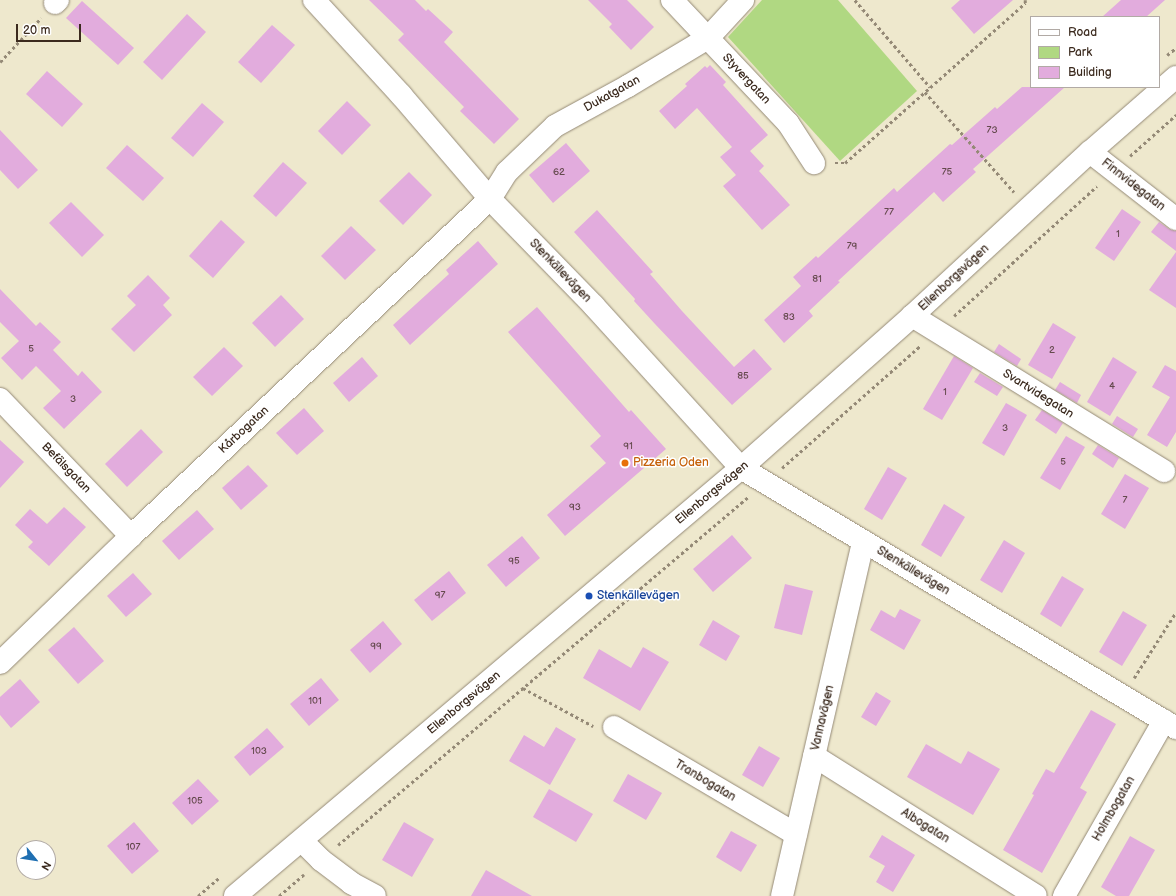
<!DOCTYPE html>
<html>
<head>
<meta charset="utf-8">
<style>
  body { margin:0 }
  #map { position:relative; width:1176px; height:896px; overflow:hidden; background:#eee8cd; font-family:"Balsamiq Sans",sans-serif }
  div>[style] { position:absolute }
  .green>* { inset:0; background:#b0d882 }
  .building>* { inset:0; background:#e2acdd }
  .path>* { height:2.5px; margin-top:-1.25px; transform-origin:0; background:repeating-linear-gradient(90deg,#948976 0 3px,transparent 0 6px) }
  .roads { filter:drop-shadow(0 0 1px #948976) drop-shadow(0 0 1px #948976) }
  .minor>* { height:22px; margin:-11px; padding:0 11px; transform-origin:11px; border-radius:11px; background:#fff }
  .dots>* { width:11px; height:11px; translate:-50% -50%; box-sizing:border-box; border:2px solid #fff; border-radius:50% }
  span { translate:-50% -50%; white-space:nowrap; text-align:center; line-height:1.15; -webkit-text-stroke:3px #fff; paint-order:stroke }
  .number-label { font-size:10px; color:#654a4e }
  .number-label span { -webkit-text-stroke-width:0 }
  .street-label { font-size:12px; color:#3b2a1e }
  .food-label { font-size:12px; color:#c56008 }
  .left { translate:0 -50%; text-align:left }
  .transit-label { font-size:12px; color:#164399 }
  .legend { position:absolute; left:1030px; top:16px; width:130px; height:72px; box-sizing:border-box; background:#fff; border:1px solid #b1aaa5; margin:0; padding:5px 7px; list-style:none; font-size:12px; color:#3b2a1e }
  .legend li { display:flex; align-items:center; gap:8px; height:20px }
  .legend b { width:20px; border:1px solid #b1aaa5 }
  .north { position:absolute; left:16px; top:840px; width:40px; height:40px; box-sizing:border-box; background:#fff; border:1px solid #b1aaa5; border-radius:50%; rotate:120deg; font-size:11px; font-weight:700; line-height:16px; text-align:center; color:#3b2a1e }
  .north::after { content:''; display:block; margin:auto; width:14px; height:18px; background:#1f6fb2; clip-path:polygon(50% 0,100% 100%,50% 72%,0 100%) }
  .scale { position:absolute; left:16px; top:24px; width:65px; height:18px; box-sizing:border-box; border:2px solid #3b2a1e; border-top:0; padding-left:5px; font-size:12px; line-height:14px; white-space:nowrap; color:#3b2a1e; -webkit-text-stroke:3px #fff; paint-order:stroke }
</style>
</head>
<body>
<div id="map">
  <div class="green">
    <i style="clip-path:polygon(762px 0,838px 0,917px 91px,840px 161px,728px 37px)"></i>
  </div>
  <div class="building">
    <i style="clip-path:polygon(369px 0,415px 0,426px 11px,428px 9px,453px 32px,444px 42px,519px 119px,494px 144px,460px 111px,464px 107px,398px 40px,404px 34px)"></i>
    <i style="clip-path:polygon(588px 0,627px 0,654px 27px,631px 50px,609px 27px,612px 24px)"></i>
    <i style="clip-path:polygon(960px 0,1013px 0,974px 34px,951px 8px)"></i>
    <i style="clip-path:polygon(1121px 0,1165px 0,1146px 17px,1102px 17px)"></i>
    <i style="clip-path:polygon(82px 1px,134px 48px,118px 65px,66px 18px)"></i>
    <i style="clip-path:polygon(187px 14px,206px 32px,162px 80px,143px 62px)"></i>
    <i style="clip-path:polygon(272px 25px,295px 45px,261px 83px,238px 62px)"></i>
    <i style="clip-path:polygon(710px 65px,726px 82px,723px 85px,768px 135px,750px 151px,764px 166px,759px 171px,790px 205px,762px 230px,723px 186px,736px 175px,720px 157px,732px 147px,697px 108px,675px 129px,659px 111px,687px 86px,685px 84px,705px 66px,707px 68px)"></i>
    <i style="clip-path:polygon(47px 71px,83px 104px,62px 127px,26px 94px)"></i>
    <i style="clip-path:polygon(1022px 87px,1065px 87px,973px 169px,976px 172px,943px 202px,934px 192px,838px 281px,840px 282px,809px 311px,813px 316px,784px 343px,764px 320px,801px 286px,793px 277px,816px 256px,818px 258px,894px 188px,897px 192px,950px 144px,952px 145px,995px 107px,997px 109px)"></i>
    <i style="clip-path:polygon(347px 101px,371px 125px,342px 155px,318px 131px)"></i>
    <i style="clip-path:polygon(202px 103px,224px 122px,193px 157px,171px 138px)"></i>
    <i style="clip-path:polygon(0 130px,38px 170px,18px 189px,0 170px)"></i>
    <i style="clip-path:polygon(566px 143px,590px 171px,553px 203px,529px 175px)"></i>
    <i style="clip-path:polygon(127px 145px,164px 178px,143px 201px,106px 168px)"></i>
    <i style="clip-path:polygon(283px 162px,307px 183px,276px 217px,253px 196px)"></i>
    <i style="clip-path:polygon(409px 172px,432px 195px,403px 225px,379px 201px)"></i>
    <i style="clip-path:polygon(71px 202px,104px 235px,82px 257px,49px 223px)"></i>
    <i style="clip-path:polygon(1122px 209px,1141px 222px,1114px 261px,1095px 248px)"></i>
    <i style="clip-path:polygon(597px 210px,653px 272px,650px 274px,682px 311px,734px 367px,754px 349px,772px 369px,732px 405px,655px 324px,634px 301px,635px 299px,574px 232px)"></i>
    <i style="clip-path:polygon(221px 220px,245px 242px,213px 278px,189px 256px)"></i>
    <i style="clip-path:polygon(1159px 222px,1169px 229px,1176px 231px,1176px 251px,1151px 232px)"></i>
    <i style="clip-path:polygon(351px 226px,376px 250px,345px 280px,321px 256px)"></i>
    <i style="clip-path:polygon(478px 241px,498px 264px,410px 345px,393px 325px,449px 274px,446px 270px)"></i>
    <i style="clip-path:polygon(1176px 252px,1176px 308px,1149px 290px)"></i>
    <i style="clip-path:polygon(148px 275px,170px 298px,163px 305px,172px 315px,134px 352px,111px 329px,136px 305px,127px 296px)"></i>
    <i style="clip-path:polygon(0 289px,36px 326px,40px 322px,61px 342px,53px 350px,78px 376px,82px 371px,102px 392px,64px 429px,43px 408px,61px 391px,36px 366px,22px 380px,1px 358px,19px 341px,0 322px)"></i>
    <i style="clip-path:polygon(281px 295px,304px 319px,275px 347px,252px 323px)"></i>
    <i style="clip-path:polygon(537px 307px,629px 412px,631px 410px,666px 449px,565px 536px,547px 515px,606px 463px,590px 446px,601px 436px,508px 332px)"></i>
    <i style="clip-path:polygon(1053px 323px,1076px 337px,1052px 379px,1028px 365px)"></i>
    <i style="clip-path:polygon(999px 344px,1021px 359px,1017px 366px,994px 352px)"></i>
    <i style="clip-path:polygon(224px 347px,243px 366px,212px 396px,193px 377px)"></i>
    <i style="clip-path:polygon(954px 356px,973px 368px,942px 420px,923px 409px)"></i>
    <i style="clip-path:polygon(362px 357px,378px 376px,349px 402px,333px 383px)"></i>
    <i style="clip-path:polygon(1113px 357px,1137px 372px,1110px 416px,1087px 402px)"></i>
    <i style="clip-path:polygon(1165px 365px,1176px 371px,1176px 432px,1167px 447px,1147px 435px,1170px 397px,1152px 387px)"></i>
    <i style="clip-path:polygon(980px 373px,1003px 387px,997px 396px,974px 382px)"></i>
    <i style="clip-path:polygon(1060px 382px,1081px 395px,1077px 403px,1055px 390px)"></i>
    <i style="clip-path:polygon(1006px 403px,1027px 415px,1004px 456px,982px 443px)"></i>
    <i style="clip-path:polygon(304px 408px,324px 431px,297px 455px,276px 433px)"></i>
    <i style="clip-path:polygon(1042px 410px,1063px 423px,1056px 434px,1035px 420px)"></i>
    <i style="clip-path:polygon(1117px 416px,1138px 429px,1133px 437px,1112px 424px)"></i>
    <i style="clip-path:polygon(141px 429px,163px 452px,127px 487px,105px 464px)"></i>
    <i style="clip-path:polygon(1066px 436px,1085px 447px,1060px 490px,1040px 478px)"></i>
    <i style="clip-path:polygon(0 440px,24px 462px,0 488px)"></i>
    <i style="clip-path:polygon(1098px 445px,1119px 458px,1113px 468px,1092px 454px)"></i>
    <i style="clip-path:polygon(248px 465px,268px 486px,241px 510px,222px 488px)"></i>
    <i style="clip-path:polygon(888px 467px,907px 478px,882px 520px,864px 509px)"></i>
    <i style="clip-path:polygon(1125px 474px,1149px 488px,1125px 529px,1101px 514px)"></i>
    <i style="clip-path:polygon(944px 504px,965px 517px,941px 557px,921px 545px)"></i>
    <i style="clip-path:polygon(64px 507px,86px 527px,49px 566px,28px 547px,33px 542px,15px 525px,30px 509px,47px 524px)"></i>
    <i style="clip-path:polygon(197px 510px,214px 529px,179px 560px,162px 541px)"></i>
    <i style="clip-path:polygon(732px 535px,752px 558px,713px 592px,693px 569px)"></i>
    <i style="clip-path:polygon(522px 536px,540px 558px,506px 587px,487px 565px)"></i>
    <i style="clip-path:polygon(1004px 540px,1025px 553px,1002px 593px,980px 580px)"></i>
    <i style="clip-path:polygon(449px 571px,466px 593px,432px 621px,414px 600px)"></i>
    <i style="clip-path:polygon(133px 573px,152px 594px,126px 617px,107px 596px)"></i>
    <i style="clip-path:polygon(1062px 576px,1084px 589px,1061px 627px,1040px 614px)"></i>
    <i style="clip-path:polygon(785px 584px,813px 591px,802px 635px,774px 628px)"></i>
    <i style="clip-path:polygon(900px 609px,921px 620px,904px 650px,870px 630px,881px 610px,895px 618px)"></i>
    <i style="clip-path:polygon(1123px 611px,1147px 625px,1122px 666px,1099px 652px)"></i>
    <i style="clip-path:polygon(713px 620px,740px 636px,726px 661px,699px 645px)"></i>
    <i style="clip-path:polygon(383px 621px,402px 644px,370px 673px,350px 650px)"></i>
    <i style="clip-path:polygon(74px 627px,104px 661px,78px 684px,48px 650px)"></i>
    <i style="clip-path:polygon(643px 647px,669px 662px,640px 711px,583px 678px,599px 649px,631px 668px)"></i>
    <i style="clip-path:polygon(321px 678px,339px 700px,309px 726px,290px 704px)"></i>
    <i style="clip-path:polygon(20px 679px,40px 702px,11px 728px,0 715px,0 697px)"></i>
    <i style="clip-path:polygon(876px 692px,891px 701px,876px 726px,861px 717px)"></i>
    <i style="clip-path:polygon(1091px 710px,1116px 724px,1080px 788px,1087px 792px,1042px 873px,1003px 850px,1034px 795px,1032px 794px,1046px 769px,1054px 773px)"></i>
    <i style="clip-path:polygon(556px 727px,576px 739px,550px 785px,509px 761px,524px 735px,544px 747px)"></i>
    <i style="clip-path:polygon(267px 728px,284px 747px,250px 776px,234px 757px)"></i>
    <i style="clip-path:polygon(926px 744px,961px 764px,968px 751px,1000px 769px,973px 815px,907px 777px)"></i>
    <i style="clip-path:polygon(759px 746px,780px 758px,763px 787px,742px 775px)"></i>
    <i style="clip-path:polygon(628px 774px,662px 793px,646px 820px,613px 801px)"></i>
    <i style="clip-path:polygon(198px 779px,219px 801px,192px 825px,172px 803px)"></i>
    <i style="clip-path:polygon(549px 789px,593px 814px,576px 842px,533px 817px)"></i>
    <i style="clip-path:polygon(134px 822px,159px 851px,132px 874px,107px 846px)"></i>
    <i style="clip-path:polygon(404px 822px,434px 839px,412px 877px,382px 860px)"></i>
    <i style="clip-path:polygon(731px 831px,757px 845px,741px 872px,716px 857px)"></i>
    <i style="clip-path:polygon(882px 835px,915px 855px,893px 892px,876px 882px,885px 866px,869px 857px)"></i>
    <i style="clip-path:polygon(1130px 836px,1155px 850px,1129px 896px,1116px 896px,1101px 887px)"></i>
    <i style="clip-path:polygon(486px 870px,532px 896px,471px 896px)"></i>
  </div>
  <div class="path">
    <i style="left:855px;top:0;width:115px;rotate:49.2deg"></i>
    <i style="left:1167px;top:55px;width:11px;rotate:-38deg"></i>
    <i style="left:0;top:62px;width:60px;rotate:-47deg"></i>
    <i style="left:925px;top:92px;width:134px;rotate:48.3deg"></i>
    <i style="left:1130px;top:156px;width:62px;rotate:-41.7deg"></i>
    <i style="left:835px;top:163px;width:10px"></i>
    <i style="left:845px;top:163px;width:241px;rotate:-41.6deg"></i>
    <i style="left:1025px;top:3px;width:3px;rotate:-90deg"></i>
    <i style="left:954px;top:316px;width:193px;rotate:-42.3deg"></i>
    <i style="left:782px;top:468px;width:184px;rotate:-41.5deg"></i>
    <i style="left:1134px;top:678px;width:78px;rotate:-57.5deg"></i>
    <i style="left:523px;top:688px;width:80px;rotate:28.5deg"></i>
    <i style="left:338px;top:845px;width:538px;rotate:-40.32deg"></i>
    <i style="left:198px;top:896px;width:28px;rotate:-41deg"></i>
    <i style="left:279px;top:896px;width:33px;rotate:-41deg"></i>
  </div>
  <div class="roads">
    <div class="minor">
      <i style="left:314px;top:0;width:129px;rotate:47.5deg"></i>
      <i style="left:401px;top:95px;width:137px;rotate:49.4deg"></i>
      <i style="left:490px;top:199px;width:149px;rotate:45.8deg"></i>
      <i style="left:594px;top:306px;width:219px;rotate:47.8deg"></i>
      <i style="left:741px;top:468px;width:507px;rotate:30.87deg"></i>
      <i style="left:672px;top:0;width:169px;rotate:46.7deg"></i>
      <i style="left:788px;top:123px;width:48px;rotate:57deg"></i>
      <i style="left:55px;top:3px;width:4px;rotate:-45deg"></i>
      <i style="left:1090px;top:152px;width:109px;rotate:37.9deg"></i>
      <i style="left:912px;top:316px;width:296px;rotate:31.6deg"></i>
      <i style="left:0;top:399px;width:190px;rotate:46.3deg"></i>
      <i style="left:0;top:663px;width:182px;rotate:-44.1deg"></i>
      <i style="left:131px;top:536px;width:492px;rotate:-43.2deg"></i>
      <i style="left:490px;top:199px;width:32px;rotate:-58deg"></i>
      <i style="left:507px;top:172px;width:66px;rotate:-43.8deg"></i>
      <i style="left:555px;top:126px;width:83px;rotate:-28.7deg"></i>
      <i style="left:628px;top:86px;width:93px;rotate:-31deg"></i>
      <i style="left:708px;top:38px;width:52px;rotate:-47.4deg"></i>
      <i style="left:614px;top:727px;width:211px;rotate:30.5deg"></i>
      <i style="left:814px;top:756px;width:262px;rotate:32.2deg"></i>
      <i style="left:302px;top:841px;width:27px;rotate:45deg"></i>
      <i style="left:321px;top:860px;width:38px;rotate:37deg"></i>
      <i style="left:351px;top:883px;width:27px;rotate:28deg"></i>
      <i style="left:235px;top:896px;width:663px;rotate:-40.23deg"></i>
      <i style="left:741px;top:468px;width:229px;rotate:-41.6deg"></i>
      <i style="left:912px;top:316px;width:242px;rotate:-42.7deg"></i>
      <i style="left:1090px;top:152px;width:114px;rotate:-41.1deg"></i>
      <i style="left:782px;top:896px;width:364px;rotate:-77.1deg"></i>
      <i style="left:1064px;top:896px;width:202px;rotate:-60.3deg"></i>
    </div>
  </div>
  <div class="dots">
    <i style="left:625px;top:463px;background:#e8710a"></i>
    <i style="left:589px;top:596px;background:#1a4fb4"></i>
  </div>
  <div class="number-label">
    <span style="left:992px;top:131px">73</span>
    <span style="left:559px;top:173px">62</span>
    <span style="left:947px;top:173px">75</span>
    <span style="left:889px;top:213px">77</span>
    <span style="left:1118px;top:235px">1</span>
    <span style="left:852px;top:247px">79</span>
    <span style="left:817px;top:280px">81</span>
    <span style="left:789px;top:318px">83</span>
    <span style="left:31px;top:350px">5</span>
    <span style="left:1052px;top:351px">2</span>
    <span style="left:743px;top:377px">85</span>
    <span style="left:1112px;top:387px">4</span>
    <span style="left:945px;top:393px">1</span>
    <span style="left:73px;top:400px">3</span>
    <span style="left:1005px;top:429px">3</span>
    <span style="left:628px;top:447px">91</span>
    <span style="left:1063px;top:463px">5</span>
    <span style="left:1125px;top:501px">7</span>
    <span style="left:575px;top:508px">93</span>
    <span style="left:514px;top:562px">95</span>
    <span style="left:440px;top:596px">97</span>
    <span style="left:376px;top:647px">99</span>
    <span style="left:315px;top:702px">101</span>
    <span style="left:259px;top:752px">103</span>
    <span style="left:195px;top:802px">105</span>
    <span style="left:133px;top:848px">107</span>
  </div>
  <div class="street-label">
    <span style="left:746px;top:79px;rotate:47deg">Styvergatan</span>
    <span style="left:612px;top:94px;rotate:-29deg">Dukatgatan</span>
    <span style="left:1133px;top:185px;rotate:38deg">Finnvidegatan</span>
    <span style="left:560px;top:271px;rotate:46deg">Stenkällevägen</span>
    <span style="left:954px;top:278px;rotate:-43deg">Ellenborgsvägen</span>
    <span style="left:1038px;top:394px;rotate:32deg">Svartvidegatan</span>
    <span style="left:244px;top:430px;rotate:-43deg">Kårbogatan</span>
    <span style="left:66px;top:468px;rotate:46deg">Befälsgatan</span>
    <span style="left:712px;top:493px;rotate:-40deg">Ellenborgsvägen</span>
    <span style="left:913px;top:571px;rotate:31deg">Stenkällevägen</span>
    <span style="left:464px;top:703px;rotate:-40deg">Ellenborgsvägen</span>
    <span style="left:823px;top:718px;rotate:-77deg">Vannavägen</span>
    <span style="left:705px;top:781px;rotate:31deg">Tranbogatan</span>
    <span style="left:1114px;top:809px;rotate:-60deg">Holmbogatan</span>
    <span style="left:925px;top:826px;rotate:32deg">Albogatan</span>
  </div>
  <div class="food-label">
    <span class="left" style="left:633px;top:463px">Pizzeria Oden</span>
  </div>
  <div class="transit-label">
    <span class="left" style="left:597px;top:596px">Stenkällevägen</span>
  </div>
  <ul class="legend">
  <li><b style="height:5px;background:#fff"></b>Road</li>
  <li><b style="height:11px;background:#b0d882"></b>Park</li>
  <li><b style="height:11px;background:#e2acdd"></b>Building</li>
  </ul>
  <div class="north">N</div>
  <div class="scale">20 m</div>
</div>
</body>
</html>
